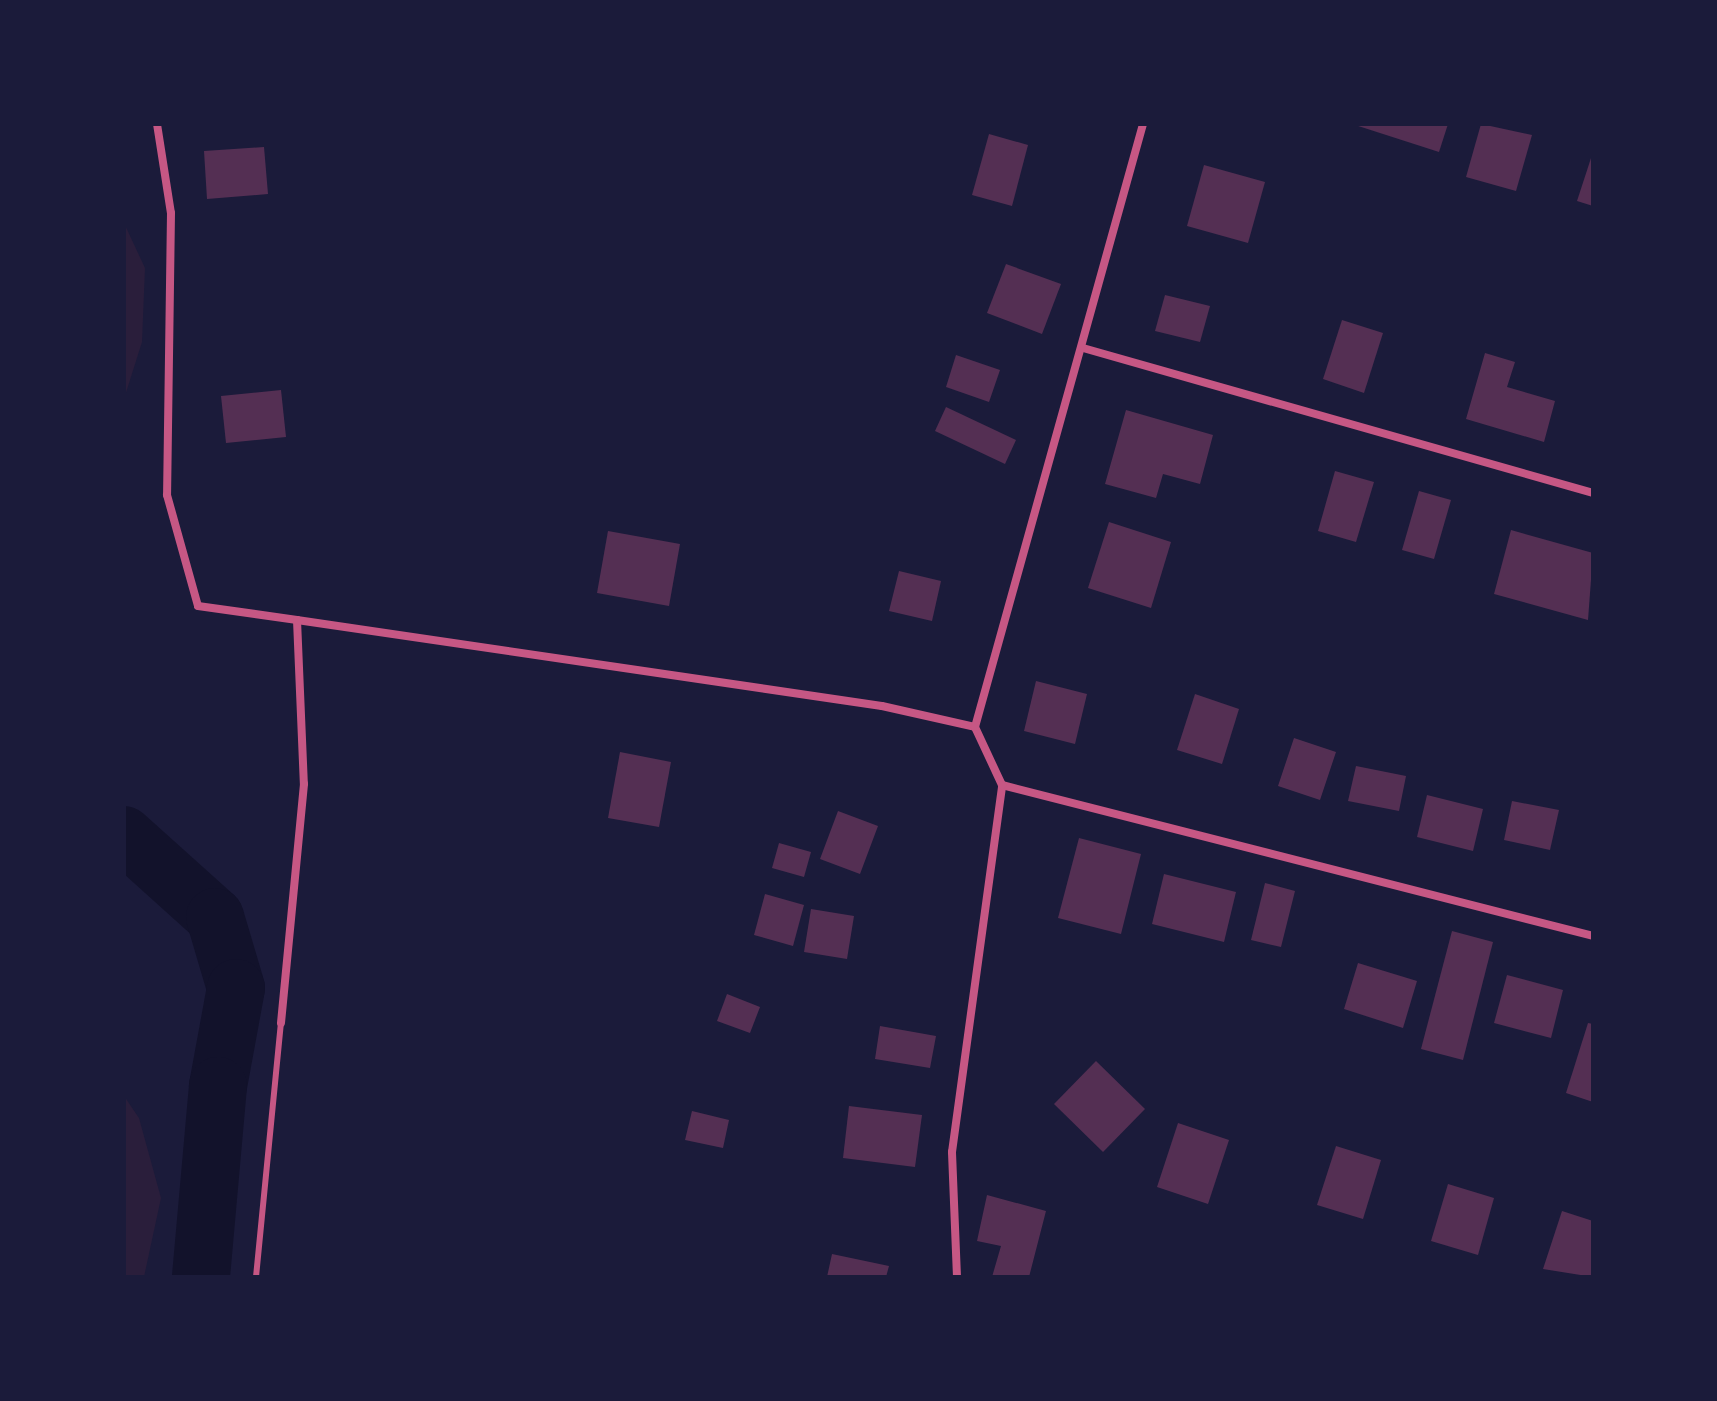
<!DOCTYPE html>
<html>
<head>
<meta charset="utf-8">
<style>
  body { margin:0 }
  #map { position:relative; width:1717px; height:1401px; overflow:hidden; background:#1b1b3a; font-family:Montserrat,sans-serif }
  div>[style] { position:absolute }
  .green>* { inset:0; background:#2a1e3b }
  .river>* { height:58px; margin:-29px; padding:0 29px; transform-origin:29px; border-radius:29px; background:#12122b }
  .building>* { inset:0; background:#542f53 }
  .service>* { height:6px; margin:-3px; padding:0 3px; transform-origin:3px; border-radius:3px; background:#c65784 }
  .minor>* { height:8px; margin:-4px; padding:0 4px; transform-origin:4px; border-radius:4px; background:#c65784 }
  span { translate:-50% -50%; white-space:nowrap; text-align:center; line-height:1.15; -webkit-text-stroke:6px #1b1b3a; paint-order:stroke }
  .frame { position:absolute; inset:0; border:126px solid #1b1b3a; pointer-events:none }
</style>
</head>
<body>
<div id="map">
  <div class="green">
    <i style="clip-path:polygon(124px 223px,145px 268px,142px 342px,124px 399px)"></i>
    <i style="clip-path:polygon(124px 1096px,139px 1118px,161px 1198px,144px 1277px,124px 1277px)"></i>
  </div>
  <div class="river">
    <i style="left:124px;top:835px;width:122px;rotate:42deg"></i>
    <i style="left:215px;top:917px;width:74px;rotate:73.5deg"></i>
    <i style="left:236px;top:988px;width:100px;rotate:100.4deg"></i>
    <i style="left:218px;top:1086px;width:192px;rotate:95.1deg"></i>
  </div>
  <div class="building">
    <i style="clip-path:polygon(1352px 124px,1448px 124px,1439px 152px)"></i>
    <i style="clip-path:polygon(1481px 124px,1532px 135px,1516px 191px,1466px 177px)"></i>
    <i style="clip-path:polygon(989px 134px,1028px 145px,1012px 206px,972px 195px)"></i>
    <i style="clip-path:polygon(264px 147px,268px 194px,207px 199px,204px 151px)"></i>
    <i style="clip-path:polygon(1592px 155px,1593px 155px,1593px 206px,1577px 201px)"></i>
    <i style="clip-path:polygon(1204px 165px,1265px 182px,1248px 243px,1187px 226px)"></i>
    <i style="clip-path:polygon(1006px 264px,1061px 284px,1042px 334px,987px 313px)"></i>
    <i style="clip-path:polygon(1165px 295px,1210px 306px,1200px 342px,1155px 331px)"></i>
    <i style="clip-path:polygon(1342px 320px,1383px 333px,1364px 393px,1323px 379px)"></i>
    <i style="clip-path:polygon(1485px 353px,1515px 362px,1507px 387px,1555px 401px,1544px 442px,1466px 419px)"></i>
    <i style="clip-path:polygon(956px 355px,1000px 370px,989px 402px,946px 387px)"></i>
    <i style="clip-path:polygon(281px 390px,286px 437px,226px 443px,221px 396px)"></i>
    <i style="clip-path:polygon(946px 407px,1016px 440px,1005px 464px,935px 431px)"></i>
    <i style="clip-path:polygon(1126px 410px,1213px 435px,1200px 484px,1163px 474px,1156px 498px,1105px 484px)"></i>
    <i style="clip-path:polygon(1335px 471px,1374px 482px,1356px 542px,1318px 531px)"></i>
    <i style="clip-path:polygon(1419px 491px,1451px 500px,1434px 559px,1402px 550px)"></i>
    <i style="clip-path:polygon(1109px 522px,1171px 542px,1151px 608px,1088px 588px)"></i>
    <i style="clip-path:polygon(1511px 530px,1593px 553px,1588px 620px,1494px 594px)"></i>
    <i style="clip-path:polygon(608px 531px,680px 544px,669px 606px,597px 593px)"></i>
    <i style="clip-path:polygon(899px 571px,941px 581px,932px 621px,889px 611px)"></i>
    <i style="clip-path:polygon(1036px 681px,1087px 694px,1075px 744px,1024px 731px)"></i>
    <i style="clip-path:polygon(1195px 694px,1239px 709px,1222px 764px,1177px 750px)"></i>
    <i style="clip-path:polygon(1294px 738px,1336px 752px,1320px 800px,1278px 786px)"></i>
    <i style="clip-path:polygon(620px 752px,671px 762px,659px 827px,608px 818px)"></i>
    <i style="clip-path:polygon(1356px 766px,1406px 776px,1399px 811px,1348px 801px)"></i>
    <i style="clip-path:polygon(1427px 795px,1483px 809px,1473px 851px,1417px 837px)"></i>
    <i style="clip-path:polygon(1512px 801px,1559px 810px,1550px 850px,1504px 840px)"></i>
    <i style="clip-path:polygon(838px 811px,878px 826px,860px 874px,820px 859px)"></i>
    <i style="clip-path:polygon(1079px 838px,1141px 854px,1121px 934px,1058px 918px)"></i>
    <i style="clip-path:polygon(779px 843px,811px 852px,804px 877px,772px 868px)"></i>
    <i style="clip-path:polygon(1164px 874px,1236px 892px,1224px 942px,1152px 924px)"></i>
    <i style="clip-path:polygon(1265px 883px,1295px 891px,1281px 947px,1251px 940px)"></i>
    <i style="clip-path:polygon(765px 894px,804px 905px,793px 946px,754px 935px)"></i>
    <i style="clip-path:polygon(811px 909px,854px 916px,847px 959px,804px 952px)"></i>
    <i style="clip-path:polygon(1452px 931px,1493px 942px,1463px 1060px,1421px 1049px)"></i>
    <i style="clip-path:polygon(1358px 963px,1417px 981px,1403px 1028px,1344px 1009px)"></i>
    <i style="clip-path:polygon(1507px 975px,1563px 990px,1551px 1038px,1494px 1023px)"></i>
    <i style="clip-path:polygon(727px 994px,760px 1007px,750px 1033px,717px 1021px)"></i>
    <i style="clip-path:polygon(1588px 1023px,1593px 1024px,1593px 1102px,1566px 1093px)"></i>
    <i style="clip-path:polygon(880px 1026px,936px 1036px,930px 1068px,875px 1059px)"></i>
    <i style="clip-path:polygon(1096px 1061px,1145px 1109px,1103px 1152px,1054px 1104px)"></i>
    <i style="clip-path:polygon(849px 1106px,922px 1115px,915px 1167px,843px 1158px)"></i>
    <i style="clip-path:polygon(692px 1111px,729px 1120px,723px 1148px,685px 1140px)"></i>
    <i style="clip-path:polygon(1178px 1123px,1229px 1140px,1208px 1204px,1157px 1187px)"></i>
    <i style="clip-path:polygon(1336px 1146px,1381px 1160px,1363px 1219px,1317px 1205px)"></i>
    <i style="clip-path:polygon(1448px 1184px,1494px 1198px,1478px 1255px,1431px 1241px)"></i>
    <i style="clip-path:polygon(987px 1195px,1046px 1211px,1029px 1277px,992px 1277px,1001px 1246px,977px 1241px)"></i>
    <i style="clip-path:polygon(1562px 1211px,1593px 1221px,1593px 1277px,1543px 1269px)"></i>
    <i style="clip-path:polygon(832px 1254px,889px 1266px,886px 1277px,827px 1277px)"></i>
  </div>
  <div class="service">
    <i style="left:256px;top:1277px;width:255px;rotate:-84.4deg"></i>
  </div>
  <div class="minor">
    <i style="left:157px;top:124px;width:90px;rotate:81.1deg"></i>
    <i style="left:171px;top:213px;width:282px;rotate:90.8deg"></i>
    <i style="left:167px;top:495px;width:115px;rotate:74.4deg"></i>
    <i style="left:198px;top:606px;width:100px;rotate:8deg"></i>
    <i style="left:297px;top:620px;width:164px;rotate:87.6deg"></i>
    <i style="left:304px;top:784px;width:240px;rotate:95.5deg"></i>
    <i style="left:1083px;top:348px;width:530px;rotate:15.87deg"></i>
    <i style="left:297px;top:620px;width:591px;rotate:8.36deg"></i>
    <i style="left:882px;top:706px;width:95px;rotate:12.7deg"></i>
    <i style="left:1002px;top:785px;width:610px;rotate:14.33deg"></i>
    <i style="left:957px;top:1277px;width:125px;rotate:-92.3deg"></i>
    <i style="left:952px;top:1152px;width:370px;rotate:-82.2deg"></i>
    <i style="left:1002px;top:785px;width:64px;rotate:-115deg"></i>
    <i style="left:975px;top:727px;width:626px;rotate:-74.43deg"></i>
  </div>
  <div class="frame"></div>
</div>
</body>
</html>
